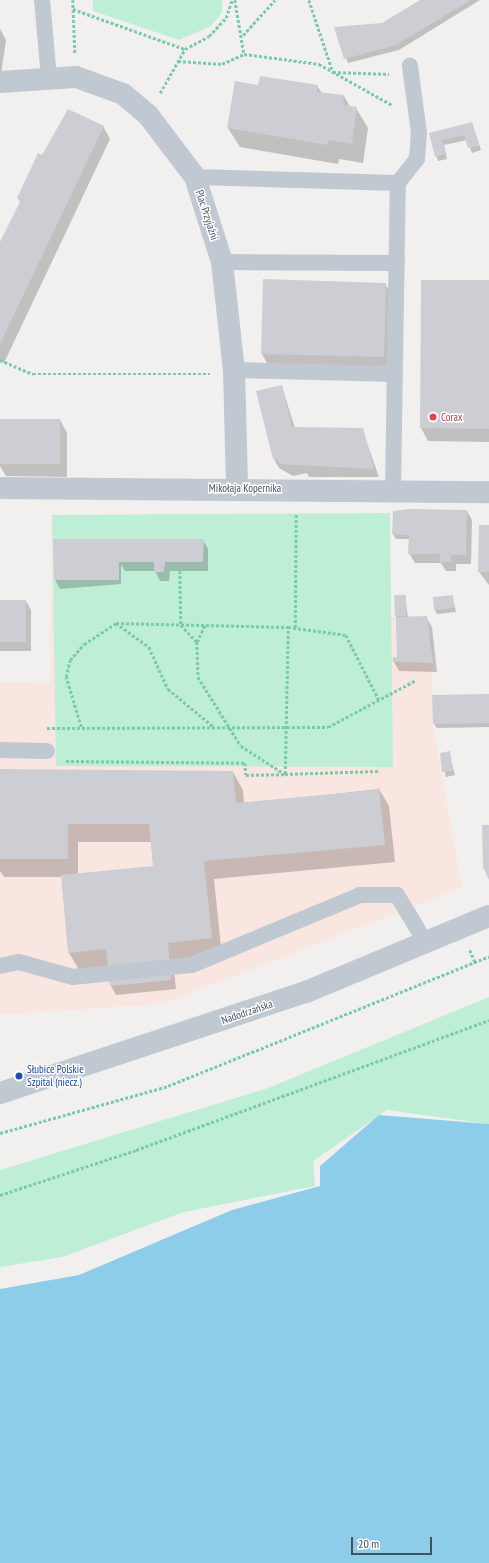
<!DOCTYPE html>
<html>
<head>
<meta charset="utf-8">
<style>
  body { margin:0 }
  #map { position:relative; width:489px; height:1563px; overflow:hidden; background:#f2f0ef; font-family:"PT Sans Narrow",sans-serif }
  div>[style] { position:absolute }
  .medical>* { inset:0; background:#fae6e1 }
  .green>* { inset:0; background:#bfeed6 }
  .water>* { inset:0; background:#8dcdea }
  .shadow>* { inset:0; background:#0003 }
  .building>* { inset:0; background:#ccced4 }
  .path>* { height:2.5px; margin-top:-1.25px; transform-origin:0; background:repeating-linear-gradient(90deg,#78ccab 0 3px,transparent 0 5px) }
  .lane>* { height:16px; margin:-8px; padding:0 8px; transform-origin:8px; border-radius:8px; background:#c0c8d1 }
  .street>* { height:22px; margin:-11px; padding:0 11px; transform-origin:11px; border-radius:11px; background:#c0c8d1 }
  .dots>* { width:11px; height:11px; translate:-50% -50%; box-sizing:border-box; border:2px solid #fff; border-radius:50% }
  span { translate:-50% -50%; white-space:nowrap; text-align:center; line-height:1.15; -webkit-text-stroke:3px #fff; paint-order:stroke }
  .street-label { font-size:11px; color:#48505c }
  .health-label { font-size:11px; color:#be3a42 }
  .left { translate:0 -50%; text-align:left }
  .transit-label { font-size:11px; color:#164399 }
  .scale { position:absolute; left:351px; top:1537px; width:81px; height:18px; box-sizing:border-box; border:2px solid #48505c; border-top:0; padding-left:5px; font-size:12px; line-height:14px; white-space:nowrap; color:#48505c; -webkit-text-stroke:3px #fff; paint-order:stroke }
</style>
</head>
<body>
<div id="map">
  <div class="medical">
    <i style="clip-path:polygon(390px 513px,391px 617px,427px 616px,428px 638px,432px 637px,433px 724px,462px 888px,162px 1004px,0 1015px,0 682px,50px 683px,52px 515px)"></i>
  </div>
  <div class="green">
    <i style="clip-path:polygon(93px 0,222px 0,222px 13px,211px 26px,179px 40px,93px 11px)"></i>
    <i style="clip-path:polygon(390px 513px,393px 767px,56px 766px,52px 515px)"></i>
    <i style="clip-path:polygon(489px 997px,489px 1124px,387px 1110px,313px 1161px,315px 1186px,184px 1212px,62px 1257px,0 1267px,0 1170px,268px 1088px)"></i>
  </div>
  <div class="water">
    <i style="clip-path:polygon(379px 1115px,489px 1124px,489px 1563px,0 1563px,0 1289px,79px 1275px,232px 1210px,320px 1186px,320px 1166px)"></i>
  </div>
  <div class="shadow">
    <i style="clip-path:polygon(422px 0,480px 0,399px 50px,348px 63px,336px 28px,383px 24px)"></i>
    <i style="clip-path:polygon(0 29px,6px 40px,1px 75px,0 75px)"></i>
    <i style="clip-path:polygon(259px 86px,317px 86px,322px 93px,344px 96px,350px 107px,356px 108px,368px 128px,363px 163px,339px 159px,338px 164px,240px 147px,228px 128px)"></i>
    <i style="clip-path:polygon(472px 123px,481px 150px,472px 153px,467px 140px,444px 145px,447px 159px,438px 161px,430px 134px)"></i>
    <i style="clip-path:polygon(103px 126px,110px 139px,4px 363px,0 361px,0 243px,21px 203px,18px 198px,43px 157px)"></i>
    <i style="clip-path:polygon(264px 280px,385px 284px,393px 296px,391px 370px,267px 363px,262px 354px)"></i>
    <i style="clip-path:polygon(422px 281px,489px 281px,489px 442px,428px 441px,421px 428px)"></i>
    <i style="clip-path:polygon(282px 387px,295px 428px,362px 429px,379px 477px,309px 477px,307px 473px,293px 476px,279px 468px,274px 459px)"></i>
    <i style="clip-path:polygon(0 420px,60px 420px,67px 433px,67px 477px,6px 476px,0 466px)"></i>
    <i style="clip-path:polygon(467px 511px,472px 520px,471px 564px,456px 564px,456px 571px,446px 571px,441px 563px,415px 563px,409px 553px,410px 539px,396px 539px,393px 534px,394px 512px)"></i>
    <i style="clip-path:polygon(489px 526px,489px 585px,479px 572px)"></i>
    <i style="clip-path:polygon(54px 540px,203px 540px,208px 549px,208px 571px,170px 571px,169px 581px,160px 581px,155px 571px,125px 571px,121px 565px,121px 584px,60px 589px,55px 580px)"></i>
    <i style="clip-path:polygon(405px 596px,408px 618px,426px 617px,432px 627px,437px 672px,399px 671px,394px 662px,398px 658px,396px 616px)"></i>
    <i style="clip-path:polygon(452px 596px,456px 612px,437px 614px,435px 610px)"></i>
    <i style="clip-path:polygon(26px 601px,31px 610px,31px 651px,0 651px,0 602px)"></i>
    <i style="clip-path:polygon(489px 695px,489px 727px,437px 728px,434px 724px)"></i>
    <i style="clip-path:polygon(449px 752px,455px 775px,446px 777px,441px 754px)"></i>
    <i style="clip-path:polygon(evenodd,0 770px,233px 772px,243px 790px,244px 804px,379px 789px,389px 806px,395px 862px,214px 879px,222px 956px,173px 961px,176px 989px,116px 995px,111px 986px,109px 968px,80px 971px,69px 953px,62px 877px,4px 877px,0 871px,0 770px,78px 842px,152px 842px,154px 867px,78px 875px,78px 842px)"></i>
  </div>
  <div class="building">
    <i style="clip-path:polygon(420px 0,471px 0,396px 45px,344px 59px,334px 27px,382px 23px)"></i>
    <i style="clip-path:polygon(260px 76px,318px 85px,317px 92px,344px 95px,343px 105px,357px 107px,352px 144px,328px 140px,327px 145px,227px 128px,235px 81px,258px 85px)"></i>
    <i style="clip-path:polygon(68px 109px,104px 126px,0 344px,0 242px,21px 200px,17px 198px,38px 153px,42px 155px)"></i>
    <i style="clip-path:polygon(472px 122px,479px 146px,468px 148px,464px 135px,442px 140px,446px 154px,435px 157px,429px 133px)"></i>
    <i style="clip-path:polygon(263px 279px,386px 283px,384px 357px,261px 354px)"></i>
    <i style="clip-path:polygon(421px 280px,489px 280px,489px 429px,420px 428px)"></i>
    <i style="clip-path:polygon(282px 385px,292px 427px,363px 428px,374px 469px,279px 464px,278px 460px,273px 459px,256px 391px)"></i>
    <i style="clip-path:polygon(0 419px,60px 419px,60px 464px,0 464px)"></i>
    <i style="clip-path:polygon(410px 509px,467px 510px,466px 555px,451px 555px,451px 562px,439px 562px,440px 554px,408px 554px,409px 535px,392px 534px,393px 511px)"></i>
    <i style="clip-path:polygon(479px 525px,489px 525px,489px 572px,478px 572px)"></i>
    <i style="clip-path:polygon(53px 539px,204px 539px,203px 562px,165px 562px,164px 572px,154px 572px,154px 562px,119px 562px,119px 580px,54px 580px)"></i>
    <i style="clip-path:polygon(394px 595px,406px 595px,406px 616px,395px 616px)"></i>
    <i style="clip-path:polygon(453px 595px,454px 608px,434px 610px,433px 597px)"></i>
    <i style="clip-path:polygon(0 600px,26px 600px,26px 642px,0 642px)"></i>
    <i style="clip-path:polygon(427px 616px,433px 663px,393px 662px,393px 657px,397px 657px,396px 617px)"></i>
    <i style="clip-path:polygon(489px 694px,489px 723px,433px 724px,432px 695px)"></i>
    <i style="clip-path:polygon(450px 751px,453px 771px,442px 772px,440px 753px)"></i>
    <i style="clip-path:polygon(0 769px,233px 771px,236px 803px,377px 790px,379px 787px,385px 845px,204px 861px,212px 938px,168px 943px,171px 980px,110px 986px,106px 949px,68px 953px,61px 875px,153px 866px,149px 824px,68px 824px,68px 859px,0 859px)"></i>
    <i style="clip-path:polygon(482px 825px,489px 825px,489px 880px,483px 867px)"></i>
  </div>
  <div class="path">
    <i style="left:73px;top:0;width:53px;rotate:87.8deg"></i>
    <i style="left:235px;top:0;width:55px;rotate:80.5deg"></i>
    <i style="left:309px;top:0;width:76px;rotate:71.6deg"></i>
    <i style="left:333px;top:72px;width:56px;rotate:2deg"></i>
    <i style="left:73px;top:9px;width:119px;rotate:19.7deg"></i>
    <i style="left:243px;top:35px;width:47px;rotate:-47.6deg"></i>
    <i style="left:178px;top:61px;width:44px;rotate:3.9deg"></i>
    <i style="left:222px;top:64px;width:24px;rotate:-24deg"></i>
    <i style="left:244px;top:54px;width:76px;rotate:7.6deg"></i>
    <i style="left:319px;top:64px;width:84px;rotate:29.3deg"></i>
    <i style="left:160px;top:93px;width:51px;rotate:-60.4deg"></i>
    <i style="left:185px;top:49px;width:27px;rotate:-28deg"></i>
    <i style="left:209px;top:36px;width:25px;rotate:-47deg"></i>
    <i style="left:226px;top:18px;width:19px;rotate:-72deg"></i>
    <i style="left:0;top:360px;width:36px;rotate:23deg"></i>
    <i style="left:33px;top:374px;width:177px"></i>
    <i style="left:180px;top:571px;width:54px;rotate:88.9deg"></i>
    <i style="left:181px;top:625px;width:23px;rotate:47deg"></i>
    <i style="left:197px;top:642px;width:35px;rotate:88deg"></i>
    <i style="left:198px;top:677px;width:81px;rotate:58.1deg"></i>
    <i style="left:241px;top:746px;width:52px;rotate:32.5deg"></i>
    <i style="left:285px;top:774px;width:94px;rotate:-1.8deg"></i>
    <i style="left:116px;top:623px;width:41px;rotate:36deg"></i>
    <i style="left:149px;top:647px;width:46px;rotate:65.7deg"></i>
    <i style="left:168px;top:689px;width:60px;rotate:39.6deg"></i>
    <i style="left:295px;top:628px;width:114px;rotate:-89.5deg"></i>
    <i style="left:197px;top:642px;width:19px;rotate:-65deg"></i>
    <i style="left:81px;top:727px;width:52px;rotate:-106.7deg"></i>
    <i style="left:66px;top:677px;width:17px;rotate:-77deg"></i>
    <i style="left:70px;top:660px;width:21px;rotate:-49deg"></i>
    <i style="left:84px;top:644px;width:38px;rotate:-33deg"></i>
    <i style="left:116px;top:623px;width:172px;rotate:1.3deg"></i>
    <i style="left:288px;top:627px;width:59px;rotate:7.9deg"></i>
    <i style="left:346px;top:635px;width:73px;rotate:63.1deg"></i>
    <i style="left:47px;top:728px;width:281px;rotate:-0.2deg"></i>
    <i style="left:328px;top:727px;width:100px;rotate:-28.1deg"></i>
    <i style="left:66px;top:761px;width:179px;rotate:0.6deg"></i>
    <i style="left:245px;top:763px;width:12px;rotate:85deg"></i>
    <i style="left:246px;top:775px;width:39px;rotate:-1deg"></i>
    <i style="left:285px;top:774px;width:147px;rotate:-88.8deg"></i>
    <i style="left:470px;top:950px;width:13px;rotate:67deg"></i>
    <i style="left:0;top:1133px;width:174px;rotate:-15.6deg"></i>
    <i style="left:168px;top:1086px;width:346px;rotate:-22deg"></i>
    <i style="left:0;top:1195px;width:143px;rotate:-18.3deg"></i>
    <i style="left:136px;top:1150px;width:376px;rotate:-20.2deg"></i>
  </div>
  <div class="lane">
    <i style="left:42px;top:0;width:79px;rotate:84.9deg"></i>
    <i style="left:195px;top:177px;width:203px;rotate:1.7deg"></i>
    <i style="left:398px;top:183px;width:31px;rotate:-52deg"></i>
    <i style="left:417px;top:159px;width:26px;rotate:-86deg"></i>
    <i style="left:419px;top:133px;width:68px;rotate:-97.7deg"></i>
    <i style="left:222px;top:262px;width:175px;rotate:0.3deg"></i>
    <i style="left:234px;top:370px;width:161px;rotate:1.4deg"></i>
    <i style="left:393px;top:490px;width:307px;rotate:-89.1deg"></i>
    <i style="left:0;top:750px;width:47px;rotate:1.2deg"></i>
    <i style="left:0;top:966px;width:19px;rotate:-12deg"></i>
    <i style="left:19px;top:962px;width:56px;rotate:15.5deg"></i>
    <i style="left:73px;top:977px;width:120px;rotate:-5.8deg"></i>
    <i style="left:192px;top:965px;width:182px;rotate:-22.6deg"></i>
    <i style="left:360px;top:895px;width:37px"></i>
    <i style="left:397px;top:895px;width:56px;rotate:58.9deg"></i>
  </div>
  <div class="street">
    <i style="left:0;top:82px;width:76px;rotate:-3.8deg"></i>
    <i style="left:76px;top:77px;width:50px;rotate:19.9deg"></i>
    <i style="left:123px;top:94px;width:33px;rotate:40deg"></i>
    <i style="left:148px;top:115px;width:78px;rotate:52.8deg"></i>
    <i style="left:195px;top:177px;width:89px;rotate:72.4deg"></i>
    <i style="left:222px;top:262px;width:109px;rotate:83.7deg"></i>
    <i style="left:234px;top:370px;width:118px;rotate:88.5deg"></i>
    <i style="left:0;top:488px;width:489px;rotate:0.5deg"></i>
    <i style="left:0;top:1093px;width:322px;rotate:-18.3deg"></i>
    <i style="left:306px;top:992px;width:198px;rotate:-22.6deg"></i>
  </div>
  <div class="dots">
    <i style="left:433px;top:417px;background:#e0444e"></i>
    <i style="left:19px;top:1076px;background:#1a4fb4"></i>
  </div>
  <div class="street-label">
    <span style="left:207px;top:215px;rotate:72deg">Plac Przyjaźni</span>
    <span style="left:245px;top:488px">Mikołaja Kopernika</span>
    <span style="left:247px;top:1012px;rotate:-19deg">Nadodrzańska</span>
  </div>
  <div class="health-label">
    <span class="left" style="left:441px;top:417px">Corax</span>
  </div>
  <div class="transit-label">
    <span class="left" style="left:27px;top:1076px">Słubice Polskie<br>Szpital (niecz.)</span>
  </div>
  <div class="scale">20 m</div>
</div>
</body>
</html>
